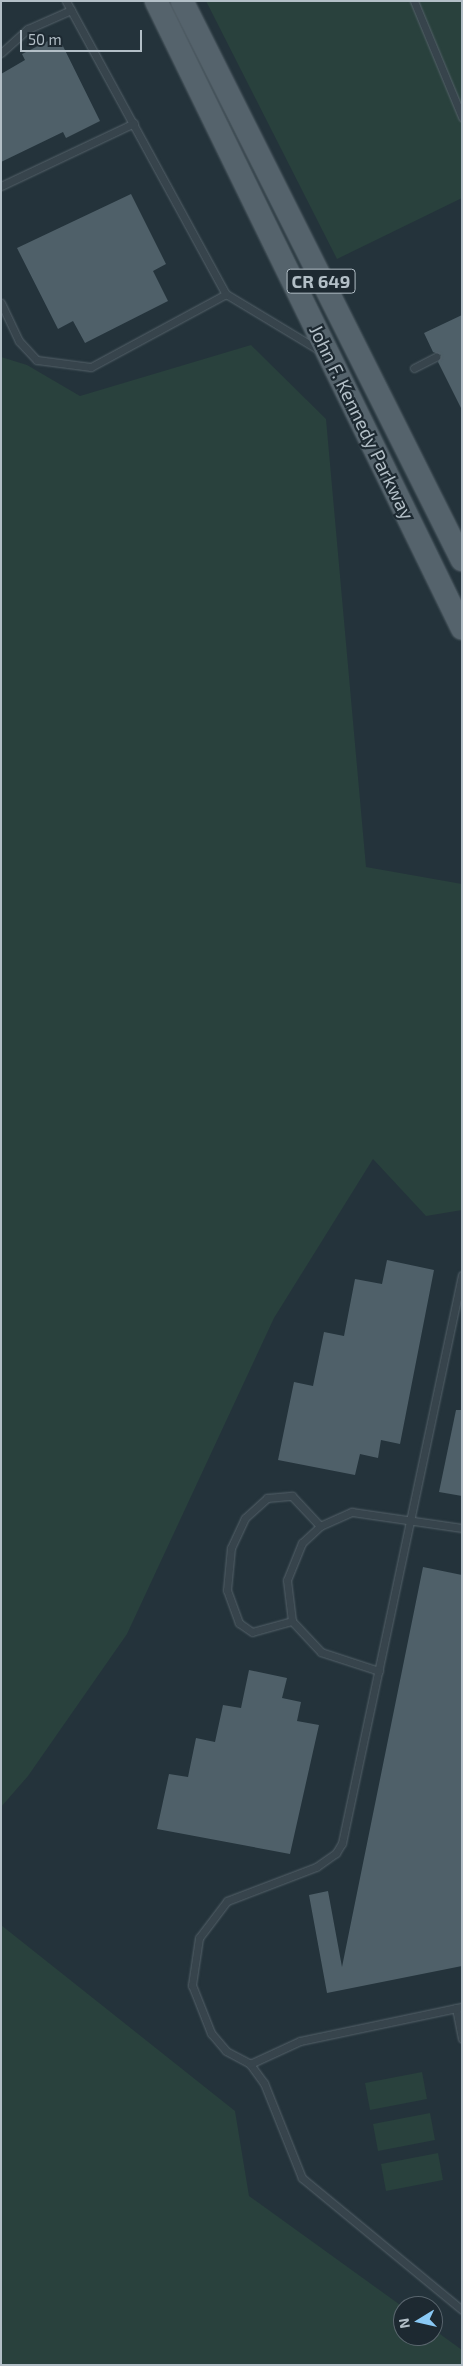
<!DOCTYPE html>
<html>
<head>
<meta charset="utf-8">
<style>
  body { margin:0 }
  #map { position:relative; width:463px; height:2366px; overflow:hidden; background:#24333b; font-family:"Exo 2",sans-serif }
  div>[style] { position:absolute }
  .green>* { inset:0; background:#29413d }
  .building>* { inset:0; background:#4f6069 }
  .roads { filter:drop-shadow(0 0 1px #55626a) drop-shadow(0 0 1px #55626a) }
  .lane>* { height:7px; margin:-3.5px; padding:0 3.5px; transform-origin:3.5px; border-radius:3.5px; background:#37444c }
  .primary>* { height:22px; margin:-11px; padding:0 11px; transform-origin:11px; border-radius:11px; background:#55636c }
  span { translate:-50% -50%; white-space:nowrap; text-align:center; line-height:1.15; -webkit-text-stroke:4.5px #1d2931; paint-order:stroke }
  .shield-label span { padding:1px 4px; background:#1d2931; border:1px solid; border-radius:4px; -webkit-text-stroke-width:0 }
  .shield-label { font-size:18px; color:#b3bfc7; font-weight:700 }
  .street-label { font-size:19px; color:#b3bfc7 }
  .frame { position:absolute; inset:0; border:2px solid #b3bfc7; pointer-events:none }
  .north { position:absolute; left:393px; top:2296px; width:50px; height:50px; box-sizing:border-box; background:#1d2931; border:1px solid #59656d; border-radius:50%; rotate:261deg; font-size:14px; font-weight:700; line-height:20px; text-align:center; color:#b3bfc7 }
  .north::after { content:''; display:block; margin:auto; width:18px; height:22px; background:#8ac9f5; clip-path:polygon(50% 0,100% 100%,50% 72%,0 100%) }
  .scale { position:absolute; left:20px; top:30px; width:122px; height:22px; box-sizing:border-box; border:2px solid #b3bfc7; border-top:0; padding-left:6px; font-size:15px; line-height:18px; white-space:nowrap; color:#b3bfc7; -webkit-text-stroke:4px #1d2931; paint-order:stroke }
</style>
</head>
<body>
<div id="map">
  <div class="green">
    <i style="clip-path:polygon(206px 1px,462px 1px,462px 198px,337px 259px)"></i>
    <i style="clip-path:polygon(251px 345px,326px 419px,366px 867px,462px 884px,462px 1210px,426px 1216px,373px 1159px,274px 1318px,127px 1634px,28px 1776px,1px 1807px,1px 357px,27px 365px,80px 396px)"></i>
    <i style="clip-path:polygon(1px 1925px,235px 2111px,249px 2196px,403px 2307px,403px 2336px,433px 2336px,433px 2329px,462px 2350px,462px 2365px,1px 2365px)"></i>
    <i style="clip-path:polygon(422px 2072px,427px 2099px,370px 2110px,365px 2083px)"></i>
    <i style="clip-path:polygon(430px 2113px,435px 2140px,378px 2151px,373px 2124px)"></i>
    <i style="clip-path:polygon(438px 2153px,443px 2180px,386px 2191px,381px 2164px)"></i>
  </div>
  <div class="building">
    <i style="clip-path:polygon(58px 36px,100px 121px,66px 138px,63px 132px,1px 162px,1px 74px,25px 60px,22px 54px)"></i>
    <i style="clip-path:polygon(131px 194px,166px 264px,153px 271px,168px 301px,85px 343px,73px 321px,58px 329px,17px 248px)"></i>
    <i style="clip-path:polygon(462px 315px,462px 410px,438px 362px,441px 355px,433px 352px,424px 333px)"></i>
    <i style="clip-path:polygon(387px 1260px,434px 1270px,400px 1444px,381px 1440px,378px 1458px,360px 1454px,355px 1475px,278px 1460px,294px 1382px,313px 1386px,324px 1332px,344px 1336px,355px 1279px,382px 1284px)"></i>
    <i style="clip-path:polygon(456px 1410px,462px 1410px,462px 1496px,439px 1492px)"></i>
    <i style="clip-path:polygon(423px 1567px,462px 1575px,462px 1966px,327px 1993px,309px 1895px,328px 1891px,342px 1967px)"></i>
    <i style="clip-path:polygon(249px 1670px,287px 1678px,282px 1698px,301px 1702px,297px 1721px,319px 1725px,290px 1854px,157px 1829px,169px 1774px,188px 1777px,196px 1738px,215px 1742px,223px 1705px,241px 1708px)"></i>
  </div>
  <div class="roads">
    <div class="lane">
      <i style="left:66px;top:1px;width:334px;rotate:61.4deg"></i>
      <i style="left:226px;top:294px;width:109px;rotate:31.1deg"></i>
      <i style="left:414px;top:1px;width:126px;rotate:67.5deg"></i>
      <i style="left:1px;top:53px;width:36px;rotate:-42deg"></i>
      <i style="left:28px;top:29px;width:47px;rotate:-23.8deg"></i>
      <i style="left:1px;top:186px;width:147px;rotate:-25.3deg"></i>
      <i style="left:1px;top:303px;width:42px;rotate:64.7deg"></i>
      <i style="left:19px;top:341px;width:26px;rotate:47deg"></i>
      <i style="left:37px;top:360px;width:54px;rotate:7.4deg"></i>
      <i style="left:91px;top:367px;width:153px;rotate:-28.4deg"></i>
      <i style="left:414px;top:368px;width:25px;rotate:-27deg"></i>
      <i style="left:462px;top:1275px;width:581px;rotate:101.93deg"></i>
      <i style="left:342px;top:1843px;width:12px;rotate:121deg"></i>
      <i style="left:336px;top:1853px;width:24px;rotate:145deg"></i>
      <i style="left:316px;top:1867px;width:95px;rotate:159.1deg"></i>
      <i style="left:227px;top:1901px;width:46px;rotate:127.1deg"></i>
      <i style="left:199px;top:1938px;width:48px;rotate:98.5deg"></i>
      <i style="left:192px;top:1985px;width:52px;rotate:68.4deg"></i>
      <i style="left:211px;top:2033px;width:23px;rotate:50deg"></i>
      <i style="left:226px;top:2051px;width:27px;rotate:28deg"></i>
      <i style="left:250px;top:2064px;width:24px;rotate:54deg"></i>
      <i style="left:264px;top:2083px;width:102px;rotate:68.2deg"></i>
      <i style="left:302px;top:2178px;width:207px;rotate:39.5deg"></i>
      <i style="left:292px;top:1621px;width:41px;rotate:164.6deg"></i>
      <i style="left:252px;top:1632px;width:16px;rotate:-145deg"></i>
      <i style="left:239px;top:1623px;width:35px;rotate:-110deg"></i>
      <i style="left:227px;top:1590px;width:42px;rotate:-84.6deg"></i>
      <i style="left:231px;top:1548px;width:33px;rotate:-65deg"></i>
      <i style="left:245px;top:1518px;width:30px;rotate:-42deg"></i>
      <i style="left:267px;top:1498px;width:25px;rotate:-5deg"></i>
      <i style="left:292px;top:1496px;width:41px;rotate:47deg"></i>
      <i style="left:379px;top:1671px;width:61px;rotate:-161.9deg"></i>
      <i style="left:321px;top:1652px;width:42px;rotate:-133.1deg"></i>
      <i style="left:292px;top:1621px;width:41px;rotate:-97deg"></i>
      <i style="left:287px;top:1580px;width:40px;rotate:-68deg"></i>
      <i style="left:302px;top:1543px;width:25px;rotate:-43deg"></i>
      <i style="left:320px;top:1526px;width:35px;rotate:-24deg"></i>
      <i style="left:352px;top:1512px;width:111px;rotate:8.3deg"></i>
      <i style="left:456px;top:2008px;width:31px;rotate:79deg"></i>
      <i style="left:250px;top:2064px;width:55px;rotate:-24.7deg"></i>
      <i style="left:300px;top:2041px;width:166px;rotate:-11.9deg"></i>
    </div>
    <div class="primary">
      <i style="left:156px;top:1px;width:698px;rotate:63.99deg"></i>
      <i style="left:182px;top:1px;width:625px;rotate:63.39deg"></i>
    </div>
  </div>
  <div class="shield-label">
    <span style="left:321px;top:281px">CR 649</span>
  </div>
  <div class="street-label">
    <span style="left:362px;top:422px;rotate:64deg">John F. Kennedy Parkway</span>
  </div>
  <div class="frame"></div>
  <div class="north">N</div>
  <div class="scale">50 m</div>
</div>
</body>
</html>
